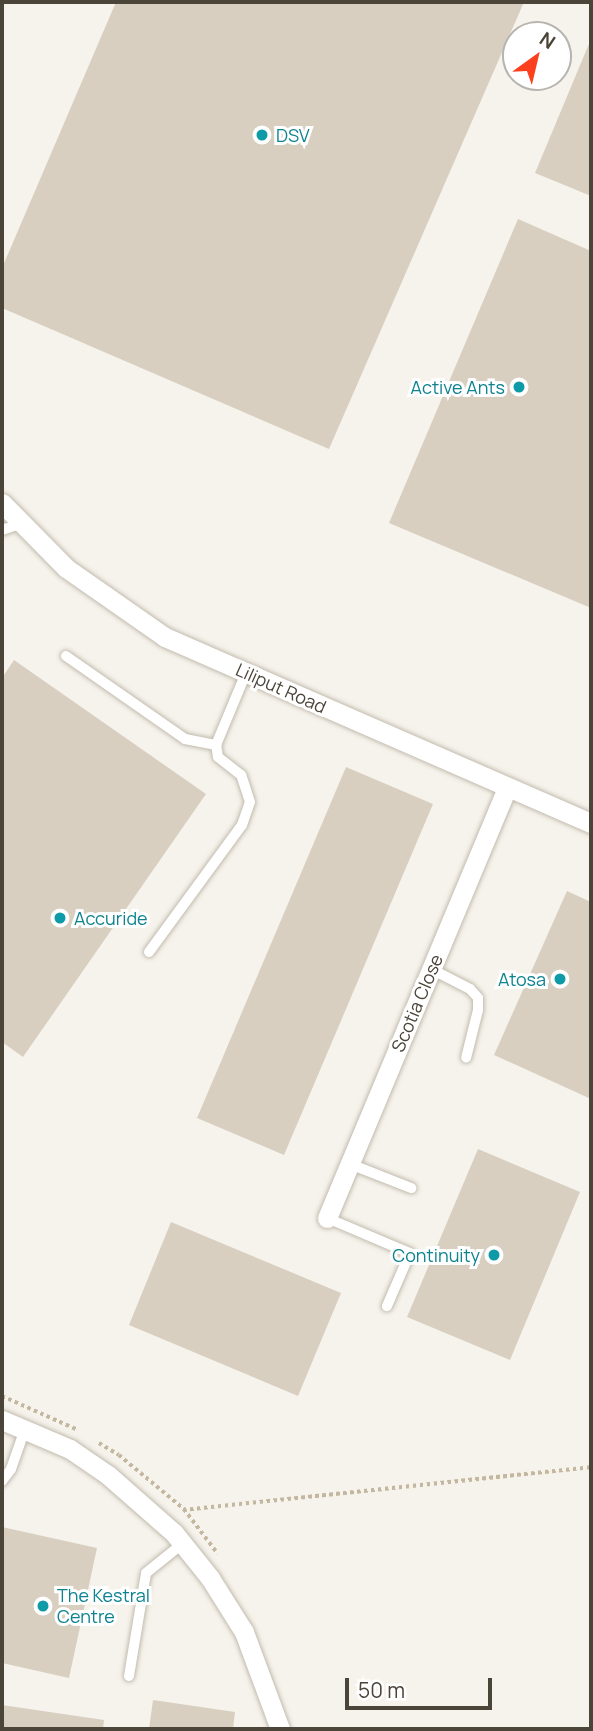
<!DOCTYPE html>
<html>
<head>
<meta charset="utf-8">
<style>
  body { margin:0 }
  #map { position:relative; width:593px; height:1731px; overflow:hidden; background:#f6f3ec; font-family:Manrope,sans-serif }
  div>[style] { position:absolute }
  .building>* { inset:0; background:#d8cfc1 }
  .path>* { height:3.5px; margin-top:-1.75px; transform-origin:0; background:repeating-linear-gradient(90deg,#c4b79f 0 3.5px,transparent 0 7px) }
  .roads { filter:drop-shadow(0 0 2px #c2bbae) drop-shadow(0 0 2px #c2bbae) }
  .lane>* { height:10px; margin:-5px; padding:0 5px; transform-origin:5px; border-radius:5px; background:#fff }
  .street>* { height:19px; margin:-9.5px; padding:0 9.5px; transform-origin:9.5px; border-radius:9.5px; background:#fff }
  .dots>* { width:19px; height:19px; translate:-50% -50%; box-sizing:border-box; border:4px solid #fff; border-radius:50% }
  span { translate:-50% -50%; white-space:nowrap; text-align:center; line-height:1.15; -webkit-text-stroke:6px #fff; paint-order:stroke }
  .culture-label { font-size:18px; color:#0d838f }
  .left { translate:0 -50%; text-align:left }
  .right { translate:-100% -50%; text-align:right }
  .street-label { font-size:18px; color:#4b4439 }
  .frame { position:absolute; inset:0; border:4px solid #4b4439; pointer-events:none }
  .north { position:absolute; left:502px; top:21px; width:70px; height:70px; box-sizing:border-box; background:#fff; border:2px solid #b7b4b0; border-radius:50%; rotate:34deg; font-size:19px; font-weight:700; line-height:28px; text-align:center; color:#4b4439 }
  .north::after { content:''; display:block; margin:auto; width:24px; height:32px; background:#fc3f1d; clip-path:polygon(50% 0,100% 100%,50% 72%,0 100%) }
  .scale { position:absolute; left:345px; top:1678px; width:147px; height:32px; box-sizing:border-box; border:4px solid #4b4439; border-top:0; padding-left:9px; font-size:21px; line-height:24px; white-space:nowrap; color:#4b4439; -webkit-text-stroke:5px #fff; paint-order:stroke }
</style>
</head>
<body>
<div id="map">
  <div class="building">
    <i style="clip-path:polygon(116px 2px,524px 2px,329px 449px,2px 308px,2px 268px)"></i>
    <i style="clip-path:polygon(591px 39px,591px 196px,535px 173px)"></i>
    <i style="clip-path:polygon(518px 219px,591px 251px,591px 608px,389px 523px)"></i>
    <i style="clip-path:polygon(14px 660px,206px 794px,23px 1057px,2px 1042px,2px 678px)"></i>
    <i style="clip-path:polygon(346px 767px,433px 804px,284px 1155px,197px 1118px)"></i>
    <i style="clip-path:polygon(567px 891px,591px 902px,591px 1099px,494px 1055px)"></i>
    <i style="clip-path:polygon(478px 1149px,580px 1192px,510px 1360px,407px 1317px)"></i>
    <i style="clip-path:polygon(171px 1222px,341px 1293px,298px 1396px,129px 1325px)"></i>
    <i style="clip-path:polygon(2px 1527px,97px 1548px,69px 1678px,2px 1663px)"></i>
    <i style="clip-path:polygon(153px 1700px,235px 1712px,233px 1729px,149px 1729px)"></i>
    <i style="clip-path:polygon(2px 1705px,104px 1720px,103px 1729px,2px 1729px)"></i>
  </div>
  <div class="path">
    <i style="left:2px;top:1396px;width:83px;rotate:24.1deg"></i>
    <i style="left:99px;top:1443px;width:23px;rotate:31deg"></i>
    <i style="left:119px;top:1455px;width:85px;rotate:39.7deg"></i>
    <i style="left:184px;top:1509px;width:56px;rotate:52.9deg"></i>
    <i style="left:183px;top:1510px;width:410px;rotate:-6deg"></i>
  </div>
  <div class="roads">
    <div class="lane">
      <i style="left:2px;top:530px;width:21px;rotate:-19deg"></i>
      <i style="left:66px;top:656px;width:145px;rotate:34.9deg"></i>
      <i style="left:185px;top:739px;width:32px;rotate:11deg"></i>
      <i style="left:149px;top:952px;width:157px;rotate:-53.8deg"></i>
      <i style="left:242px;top:825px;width:24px;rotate:-71deg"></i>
      <i style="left:250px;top:802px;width:28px;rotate:-108deg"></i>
      <i style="left:241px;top:775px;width:29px;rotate:-142deg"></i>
      <i style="left:218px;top:757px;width:12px;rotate:-99deg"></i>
      <i style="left:216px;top:745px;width:78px;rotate:-67.4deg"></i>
      <i style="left:431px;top:969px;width:44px;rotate:27.1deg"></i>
      <i style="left:470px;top:989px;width:12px;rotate:48deg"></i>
      <i style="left:478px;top:998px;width:12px;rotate:90deg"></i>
      <i style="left:478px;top:1010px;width:49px;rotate:104deg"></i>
      <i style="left:350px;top:1164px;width:66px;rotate:21.5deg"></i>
      <i style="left:327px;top:1218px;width:90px;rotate:22.9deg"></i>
      <i style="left:410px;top:1253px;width:58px;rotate:113.5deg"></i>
      <i style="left:2px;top:1481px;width:15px;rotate:-53deg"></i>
      <i style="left:11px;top:1469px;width:42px;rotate:-70.7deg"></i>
      <i style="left:129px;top:1676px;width:104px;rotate:-80.6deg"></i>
      <i style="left:146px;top:1573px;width:46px;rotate:-38.9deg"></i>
    </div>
    <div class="street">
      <i style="left:2px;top:503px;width:91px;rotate:45.4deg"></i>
      <i style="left:66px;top:568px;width:121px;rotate:34.9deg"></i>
      <i style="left:165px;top:637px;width:465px;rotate:23.6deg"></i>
      <i style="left:327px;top:1218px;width:466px;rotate:-67.3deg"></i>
      <i style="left:2px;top:1420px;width:74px;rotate:23.1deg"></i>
      <i style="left:70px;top:1449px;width:46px;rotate:34.4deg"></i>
      <i style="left:108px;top:1475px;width:88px;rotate:41.3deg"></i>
      <i style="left:174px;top:1533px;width:58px;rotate:51.3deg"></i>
      <i style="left:210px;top:1578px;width:64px;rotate:57.8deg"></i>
      <i style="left:244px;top:1632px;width:103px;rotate:69.6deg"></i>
    </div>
  </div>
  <div class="dots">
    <i style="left:262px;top:135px;background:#0f9aa8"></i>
    <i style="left:519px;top:387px;background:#0f9aa8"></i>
    <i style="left:60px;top:918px;background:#0f9aa8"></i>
    <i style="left:560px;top:979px;background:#0f9aa8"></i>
    <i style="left:494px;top:1255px;background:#0f9aa8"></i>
    <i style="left:43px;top:1606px;background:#0f9aa8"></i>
  </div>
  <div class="culture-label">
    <span class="left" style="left:276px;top:135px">DSV</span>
    <span class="right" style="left:505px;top:387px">Active Ants</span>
    <span class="left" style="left:74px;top:918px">Accuride</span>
    <span class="right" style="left:546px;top:979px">Atosa</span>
    <span class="right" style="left:480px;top:1255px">Continuity</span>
    <span class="left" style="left:57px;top:1606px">The Kestral<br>Centre</span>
  </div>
  <div class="street-label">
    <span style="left:281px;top:688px;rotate:24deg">Liliput Road</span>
    <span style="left:417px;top:1003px;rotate:-67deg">Scotia Close</span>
  </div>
  <div class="frame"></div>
  <div class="north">N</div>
  <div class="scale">50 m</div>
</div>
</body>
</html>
